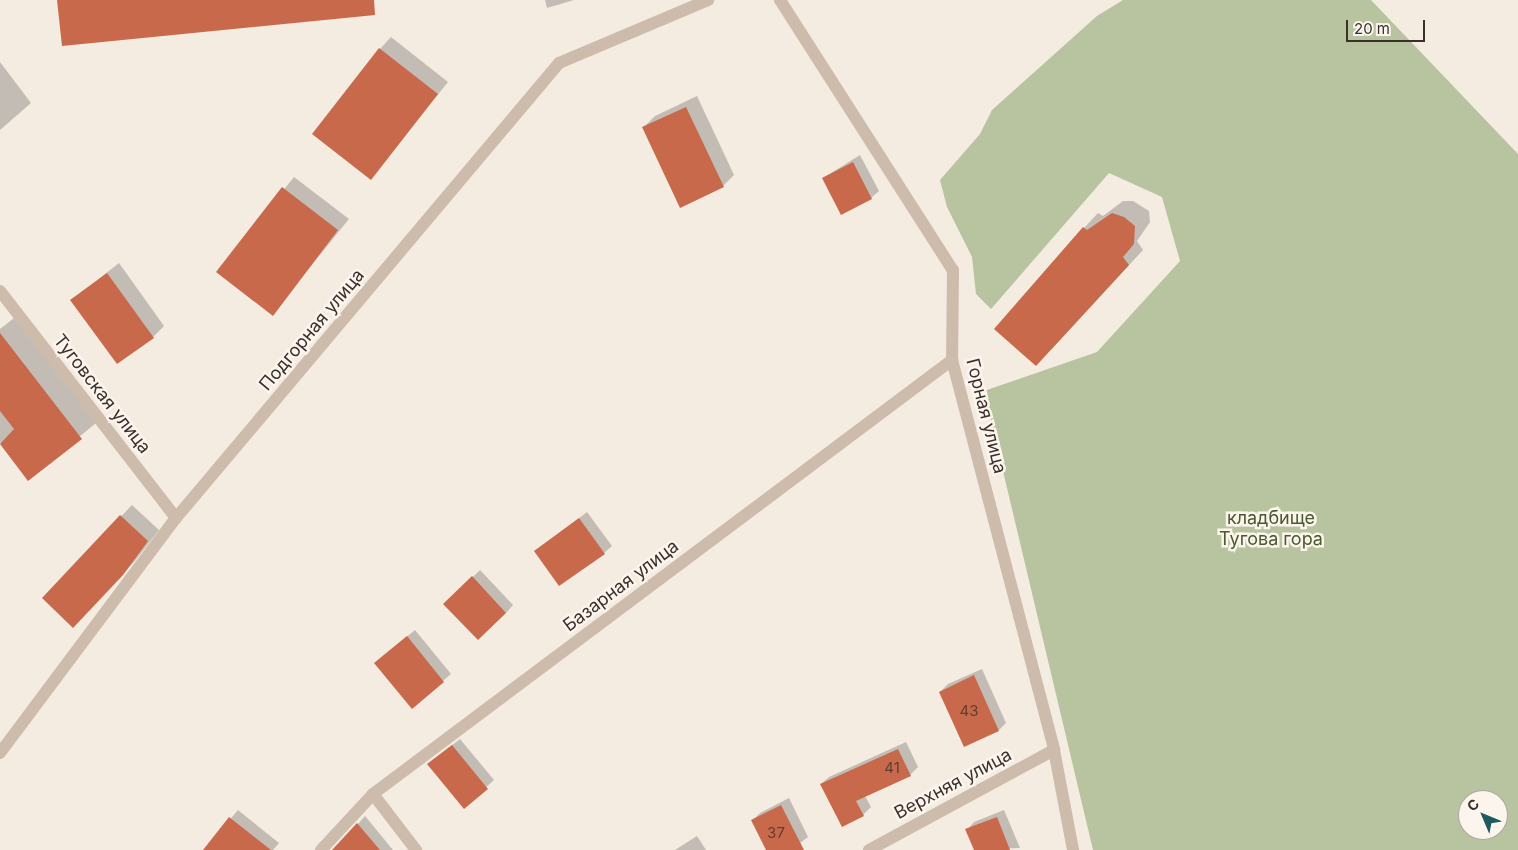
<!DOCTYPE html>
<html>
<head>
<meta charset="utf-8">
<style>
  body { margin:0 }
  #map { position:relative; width:1518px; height:850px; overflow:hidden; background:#f4ebe1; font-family:Inter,sans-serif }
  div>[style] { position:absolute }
  .green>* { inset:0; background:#b8c4a0 }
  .shadow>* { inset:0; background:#0003 }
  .building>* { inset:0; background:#c8694b }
  .minor>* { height:12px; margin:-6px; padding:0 6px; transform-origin:6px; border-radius:6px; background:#cdbbac }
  span { translate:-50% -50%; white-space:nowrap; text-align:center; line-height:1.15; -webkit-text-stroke:5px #fbf5ee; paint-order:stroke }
  .number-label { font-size:15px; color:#5e3e33 }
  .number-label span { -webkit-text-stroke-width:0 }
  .street-label { font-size:18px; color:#3b302b }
  .park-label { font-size:18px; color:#4a5a2e }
  .north { position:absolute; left:1458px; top:790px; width:50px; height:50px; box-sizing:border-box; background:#fbf5ee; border:1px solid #aea6a0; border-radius:50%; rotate:315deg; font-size:14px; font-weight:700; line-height:20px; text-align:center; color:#3b302b }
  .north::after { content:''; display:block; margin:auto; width:18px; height:22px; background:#1f5a5e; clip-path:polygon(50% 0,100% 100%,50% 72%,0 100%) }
  .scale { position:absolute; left:1346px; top:20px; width:79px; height:22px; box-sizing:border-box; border:2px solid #3b302b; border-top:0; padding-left:6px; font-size:15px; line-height:18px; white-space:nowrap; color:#3b302b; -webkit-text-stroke:4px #fbf5ee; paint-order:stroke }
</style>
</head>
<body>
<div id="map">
  <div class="green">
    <i style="clip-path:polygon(evenodd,1123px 0,1371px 0,1518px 154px,1518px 850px,1093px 850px,984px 391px,1097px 352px,1180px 261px,1162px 197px,1109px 173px,991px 309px,976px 294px,972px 257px,947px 207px,940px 180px,980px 134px,992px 110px,1097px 16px,1123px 0,1468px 800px,1498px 800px,1498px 830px,1468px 830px,1468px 800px)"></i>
  </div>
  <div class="shadow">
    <i style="clip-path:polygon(545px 0,574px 0,547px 8px)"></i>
    <i style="clip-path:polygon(391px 37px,448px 82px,371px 178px,380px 49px)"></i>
    <i style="clip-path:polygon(0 62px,31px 103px,0 130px)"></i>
    <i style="clip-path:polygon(697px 96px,734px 175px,723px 186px,644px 127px,655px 116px)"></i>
    <i style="clip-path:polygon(860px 155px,879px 191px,871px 198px,823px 178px)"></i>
    <i style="clip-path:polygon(294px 177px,349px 219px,272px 314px,218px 272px)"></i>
    <i style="clip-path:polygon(1123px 201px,1133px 201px,1149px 211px,1150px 222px,1137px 241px,1143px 250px,1051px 350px,996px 328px,1084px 228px,1098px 213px,1103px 216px)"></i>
    <i style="clip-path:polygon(119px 263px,164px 326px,153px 337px,72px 300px)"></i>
    <i style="clip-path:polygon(14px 318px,96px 423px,28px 479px,0 442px,0 329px)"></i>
    <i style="clip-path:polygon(132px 505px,159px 530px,134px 562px,84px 615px,43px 598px)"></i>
    <i style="clip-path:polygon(587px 512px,612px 546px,604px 553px,536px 551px)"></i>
    <i style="clip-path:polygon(480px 570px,513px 605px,506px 613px,445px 604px)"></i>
    <i style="clip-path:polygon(415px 630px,451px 674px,412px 707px,383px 656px)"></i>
    <i style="clip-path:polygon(982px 669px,1006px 723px,999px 730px,965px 746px,940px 692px,948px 684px)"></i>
    <i style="clip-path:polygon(460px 739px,494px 780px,464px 807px,428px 764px)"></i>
    <i style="clip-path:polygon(906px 742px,918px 767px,910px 775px,865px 796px,871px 807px,863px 815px,821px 784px,829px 777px)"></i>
    <i style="clip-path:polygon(789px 798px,808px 837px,791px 850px,768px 850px,753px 820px,760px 813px)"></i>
    <i style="clip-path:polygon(238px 810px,279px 843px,273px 850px,204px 850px)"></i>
    <i style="clip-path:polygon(1004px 810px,1020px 848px,975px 850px,967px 830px,974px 822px)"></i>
    <i style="clip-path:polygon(365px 816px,393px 850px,347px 850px,341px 843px)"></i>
    <i style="clip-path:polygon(697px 836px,706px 850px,675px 850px)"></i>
  </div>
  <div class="building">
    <i style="clip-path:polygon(57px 0,374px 0,375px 15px,62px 46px)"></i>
    <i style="clip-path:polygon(379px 48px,438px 94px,371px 180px,312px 134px)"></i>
    <i style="clip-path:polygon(686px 107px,724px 187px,680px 208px,642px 127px)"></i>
    <i style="clip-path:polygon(853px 162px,872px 199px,841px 215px,822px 178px)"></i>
    <i style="clip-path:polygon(282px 187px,338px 230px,273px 316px,216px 272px)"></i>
    <i style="clip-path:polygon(1112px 213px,1124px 217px,1135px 226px,1134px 244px,1123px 257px,1129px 265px,1036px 366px,994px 329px,1083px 227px,1087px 230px)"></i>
    <i style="clip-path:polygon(107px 273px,154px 338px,117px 364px,70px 300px)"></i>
    <i style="clip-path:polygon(0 333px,82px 439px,28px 481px,0 444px,14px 429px,0 411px)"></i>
    <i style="clip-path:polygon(120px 515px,148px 541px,123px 575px,73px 628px,42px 598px)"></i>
    <i style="clip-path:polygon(579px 518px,605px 554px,559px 586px,534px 551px)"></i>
    <i style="clip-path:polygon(472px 576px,506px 613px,478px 640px,443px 604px)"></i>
    <i style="clip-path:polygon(407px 636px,444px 682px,412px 709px,374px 663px)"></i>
    <i style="clip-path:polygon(974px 675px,999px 731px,964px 747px,939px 692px)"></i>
    <i style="clip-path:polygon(452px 745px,488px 789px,464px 809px,427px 764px)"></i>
    <i style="clip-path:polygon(898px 749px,911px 776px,856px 801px,864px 816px,842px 827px,820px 784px)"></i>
    <i style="clip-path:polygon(781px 805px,804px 850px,766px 850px,751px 820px)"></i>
    <i style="clip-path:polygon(229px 817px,271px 850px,203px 850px)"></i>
    <i style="clip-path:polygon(997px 817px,1010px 850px,974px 850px,965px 829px)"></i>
    <i style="clip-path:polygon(357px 823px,380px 850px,332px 850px)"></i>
  </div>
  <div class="minor">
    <i style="left:780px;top:0;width:321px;rotate:57.4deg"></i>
    <i style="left:953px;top:270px;width:90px;rotate:90.6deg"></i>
    <i style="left:952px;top:360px;width:403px;rotate:75.3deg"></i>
    <i style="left:1054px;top:750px;width:102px;rotate:79.2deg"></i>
    <i style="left:0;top:291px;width:287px;rotate:52.2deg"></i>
    <i style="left:0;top:753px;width:294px;rotate:-53.2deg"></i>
    <i style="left:176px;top:518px;width:595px;rotate:-49.91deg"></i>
    <i style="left:559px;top:63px;width:162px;rotate:-22.9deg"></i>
    <i style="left:373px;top:794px;width:71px;rotate:52.5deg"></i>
    <i style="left:321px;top:850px;width:76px;rotate:-47.1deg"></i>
    <i style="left:373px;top:794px;width:724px;rotate:-36.85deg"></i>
    <i style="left:869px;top:850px;width:210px;rotate:-28.4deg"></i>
  </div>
  <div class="number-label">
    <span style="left:969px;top:711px">43</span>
    <span style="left:892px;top:768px">41</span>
    <span style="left:776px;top:833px">37</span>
  </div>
  <div class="street-label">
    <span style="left:312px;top:330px;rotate:-50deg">Подгорная улица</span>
    <span style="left:102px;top:394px;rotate:52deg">Туговская улица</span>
    <span style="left:986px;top:416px;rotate:76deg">Горная улица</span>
    <span style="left:621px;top:586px;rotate:-37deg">Базарная улица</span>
    <span style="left:953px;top:784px;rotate:-28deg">Верхняя улица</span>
  </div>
  <div class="park-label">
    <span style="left:1271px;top:529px">кладбище<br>Тугова гора</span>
  </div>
  <div class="north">С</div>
  <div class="scale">20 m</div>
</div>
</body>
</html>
